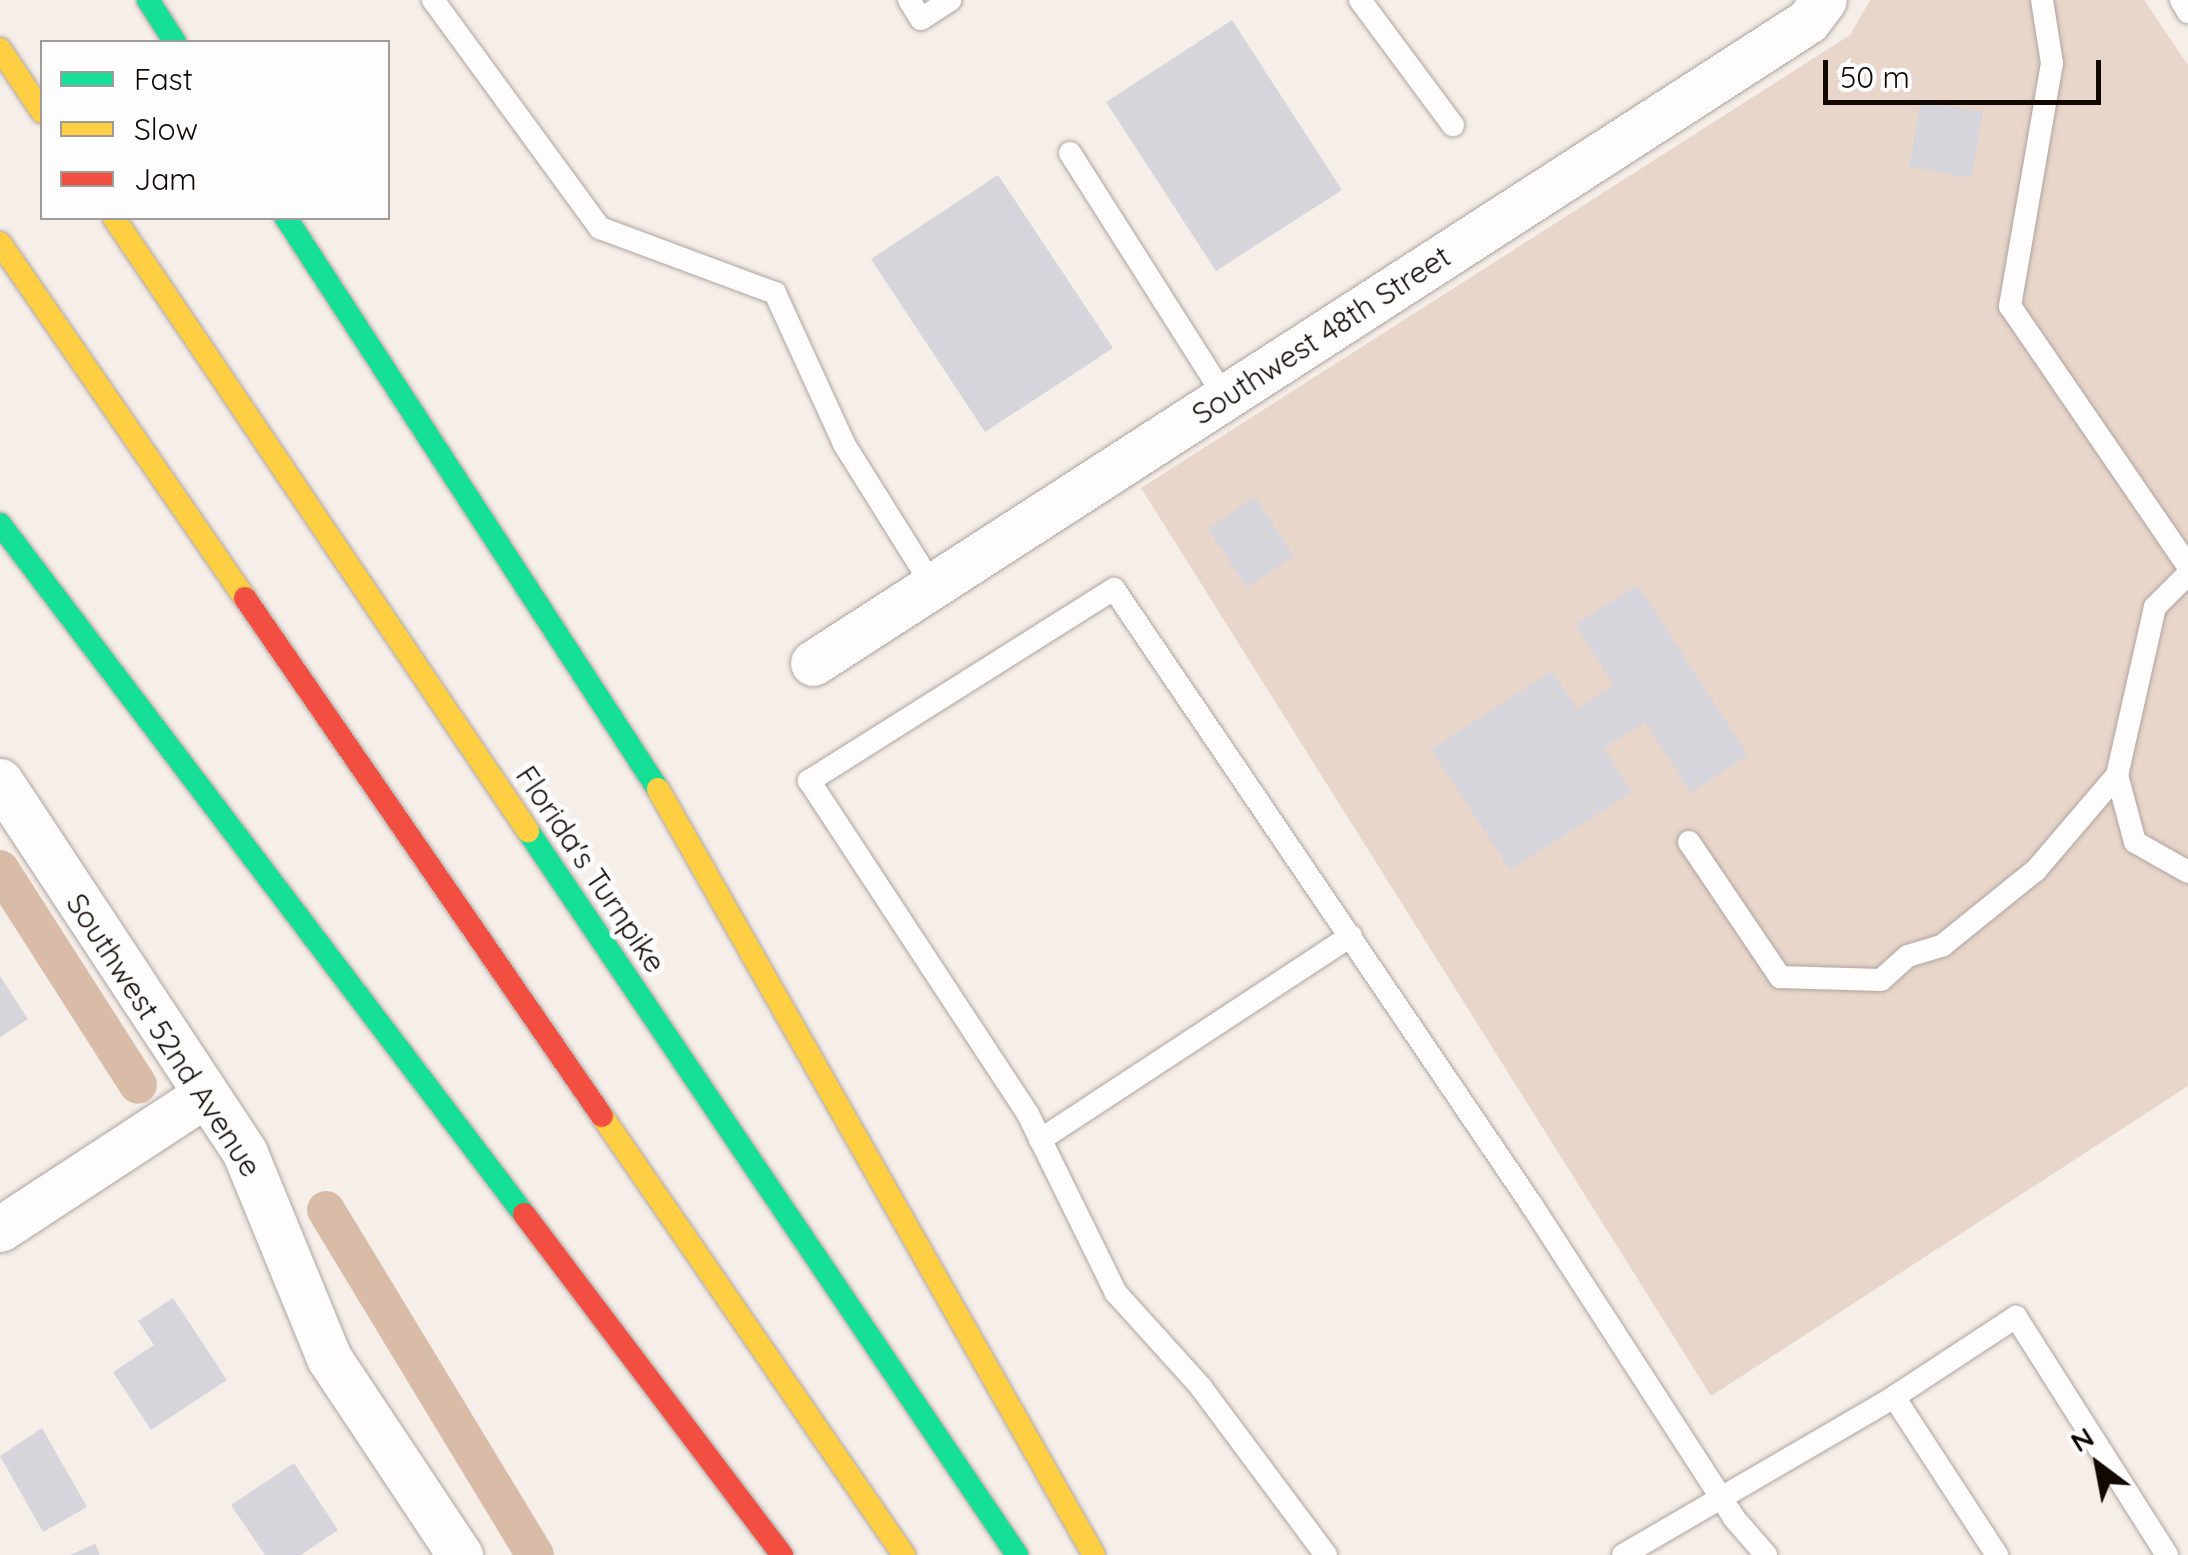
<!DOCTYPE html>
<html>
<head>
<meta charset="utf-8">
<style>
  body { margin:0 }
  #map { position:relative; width:2188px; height:1555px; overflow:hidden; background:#f6eee9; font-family:Quicksand,sans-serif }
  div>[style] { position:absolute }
  .green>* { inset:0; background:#e9d6ca }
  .canal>* { height:38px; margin:-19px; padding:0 19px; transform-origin:19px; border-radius:19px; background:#d9bca7 }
  .building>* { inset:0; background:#d6d5db }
  .roads { filter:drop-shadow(0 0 2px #aea59f) drop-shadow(0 0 2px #aea59f) }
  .lane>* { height:22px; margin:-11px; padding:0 11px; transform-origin:11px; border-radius:11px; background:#fefcfc }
  .street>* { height:45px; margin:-22.5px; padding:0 22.5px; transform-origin:22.5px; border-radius:22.5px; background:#fefcfc }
  .fast>* { height:22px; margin:-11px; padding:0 11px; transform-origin:11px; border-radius:11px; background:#16e098 }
  .slow>* { height:22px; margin:-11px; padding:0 11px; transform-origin:11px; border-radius:11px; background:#ffcf43 }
  .jam>* { height:22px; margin:-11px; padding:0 11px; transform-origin:11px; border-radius:11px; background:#f24e42 }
  span { translate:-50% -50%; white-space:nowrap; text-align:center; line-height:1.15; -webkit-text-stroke:10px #fdfdfd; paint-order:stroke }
  .street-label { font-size:30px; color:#130903 }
  .legend { position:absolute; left:40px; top:40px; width:350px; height:180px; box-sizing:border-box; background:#fdfdfd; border:2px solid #9f9b99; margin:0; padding:12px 18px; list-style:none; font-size:30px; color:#130903 }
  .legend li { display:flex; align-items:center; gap:20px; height:50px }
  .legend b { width:50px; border:2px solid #9f9b99 }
  .north { position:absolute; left:2048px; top:1415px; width:100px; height:100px; -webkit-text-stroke:8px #fdfdfd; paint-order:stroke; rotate:328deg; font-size:28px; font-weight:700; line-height:40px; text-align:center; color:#130903 }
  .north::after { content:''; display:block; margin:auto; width:35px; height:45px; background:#130903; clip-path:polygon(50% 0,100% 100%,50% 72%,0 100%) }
  .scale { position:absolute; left:1823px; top:60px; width:278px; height:45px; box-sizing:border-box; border:5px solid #130903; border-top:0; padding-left:12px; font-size:30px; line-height:35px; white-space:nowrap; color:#130903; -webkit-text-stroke:8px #fdfdfd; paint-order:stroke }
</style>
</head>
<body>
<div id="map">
  <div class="green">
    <i style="clip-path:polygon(1870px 0,2144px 0,2188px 65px,2188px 1086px,1711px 1396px,1141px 488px,1850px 35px)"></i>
  </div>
  <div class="canal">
    <i style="left:0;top:869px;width:256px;rotate:57.4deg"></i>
    <i style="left:326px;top:1210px;width:403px;rotate:58.8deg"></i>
  </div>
  <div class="building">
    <i style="clip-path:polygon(1232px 20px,1342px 190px,1216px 271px,1106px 102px)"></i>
    <i style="clip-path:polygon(1921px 101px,1983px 112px,1971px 178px,1909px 167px)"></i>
    <i style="clip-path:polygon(998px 175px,1113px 348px,985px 432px,871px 259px)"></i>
    <i style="clip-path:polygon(1255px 497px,1294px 556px,1247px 588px,1208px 529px)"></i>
    <i style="clip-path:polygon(1638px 585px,1748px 755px,1691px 793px,1645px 722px,1604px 748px,1632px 792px,1510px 870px,1431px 749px,1552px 671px,1577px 709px,1614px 685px,1575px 624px)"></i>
    <i style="clip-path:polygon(0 976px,28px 1019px,0 1037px)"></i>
    <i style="clip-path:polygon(173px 1298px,227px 1380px,151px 1430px,113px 1372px,154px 1345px,138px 1321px)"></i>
    <i style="clip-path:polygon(42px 1428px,87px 1507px,43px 1532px,0 1456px)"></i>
    <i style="clip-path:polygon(294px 1463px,338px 1530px,301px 1555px,265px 1555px,231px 1505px)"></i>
    <i style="clip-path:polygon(95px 1544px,100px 1555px,70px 1555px)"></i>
  </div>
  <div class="roads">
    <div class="lane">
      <i style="left:433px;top:0;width:283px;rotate:53.8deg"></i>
      <i style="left:600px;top:228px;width:187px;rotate:20.4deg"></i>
      <i style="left:775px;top:293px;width:166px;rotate:65.4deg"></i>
      <i style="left:844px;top:444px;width:166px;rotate:58deg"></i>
      <i style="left:909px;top:0;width:22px;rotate:58deg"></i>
      <i style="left:921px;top:19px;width:35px;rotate:-33deg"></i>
      <i style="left:1360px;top:0;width:156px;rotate:53.4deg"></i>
      <i style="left:2042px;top:0;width:64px;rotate:81deg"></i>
      <i style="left:2052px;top:63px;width:247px;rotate:99.8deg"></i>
      <i style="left:2010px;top:306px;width:315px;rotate:55.6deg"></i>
      <i style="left:2181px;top:0;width:14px;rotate:60deg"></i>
      <i style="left:1070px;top:153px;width:289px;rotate:57.6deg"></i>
      <i style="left:2188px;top:574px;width:47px;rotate:135deg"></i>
      <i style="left:2155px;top:607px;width:172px;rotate:102.7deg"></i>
      <i style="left:2117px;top:775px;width:69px;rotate:75deg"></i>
      <i style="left:2135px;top:842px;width:61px;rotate:29.5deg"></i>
      <i style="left:1689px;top:842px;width:163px;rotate:56deg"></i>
      <i style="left:1780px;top:977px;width:101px;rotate:1.7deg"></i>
      <i style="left:1881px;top:980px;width:36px;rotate:-42deg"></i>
      <i style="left:1908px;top:956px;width:37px;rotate:-17deg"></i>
      <i style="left:1943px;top:945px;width:119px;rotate:-38.9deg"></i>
      <i style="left:2036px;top:870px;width:125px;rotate:-49.5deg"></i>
      <i style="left:1040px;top:1140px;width:372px;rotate:-33.3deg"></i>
      <i style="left:1894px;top:1397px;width:189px;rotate:56.9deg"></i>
      <i style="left:1326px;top:1555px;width:209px;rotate:-126.7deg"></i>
      <i style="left:1201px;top:1387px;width:127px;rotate:-132.1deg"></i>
      <i style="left:1116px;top:1293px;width:199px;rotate:-116.2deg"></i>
      <i style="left:1028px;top:1114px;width:399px;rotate:-123.3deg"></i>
      <i style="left:809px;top:781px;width:360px;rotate:-32.2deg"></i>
      <i style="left:1114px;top:589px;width:747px;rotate:55.86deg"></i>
      <i style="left:1533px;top:1207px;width:370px;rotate:57.1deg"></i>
      <i style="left:1734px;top:1518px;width:49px;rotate:49.1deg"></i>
      <i style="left:1623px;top:1555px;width:314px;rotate:-30.2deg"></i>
      <i style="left:1894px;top:1397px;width:146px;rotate:-33.3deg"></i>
      <i style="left:2016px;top:1317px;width:282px;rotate:57.6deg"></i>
    </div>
    <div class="street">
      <i style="left:813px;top:663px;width:1184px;rotate:-32.83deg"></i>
      <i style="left:1808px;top:21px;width:26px;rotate:-53deg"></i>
      <i style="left:0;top:781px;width:445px;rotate:56.6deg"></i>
      <i style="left:245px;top:1153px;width:222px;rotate:67.7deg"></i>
      <i style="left:329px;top:1358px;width:237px;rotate:56.4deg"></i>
      <i style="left:0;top:1229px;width:246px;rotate:-33.2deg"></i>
    </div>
    <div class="fast">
      <i style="left:148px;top:0;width:50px;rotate:57.3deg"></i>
      <i style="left:286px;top:218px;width:681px;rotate:56.92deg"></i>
      <i style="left:0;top:524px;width:866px;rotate:52.79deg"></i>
      <i style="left:528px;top:831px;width:874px;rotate:55.96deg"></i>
    </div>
    <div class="slow">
      <i style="left:0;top:49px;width:76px;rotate:56.3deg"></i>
      <i style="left:114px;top:218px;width:740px;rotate:55.97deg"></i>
      <i style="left:0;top:243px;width:431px;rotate:55.4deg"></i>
      <i style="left:658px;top:789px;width:881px;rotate:60.35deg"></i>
      <i style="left:602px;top:1116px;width:533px;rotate:55.47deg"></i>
    </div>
    <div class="jam">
      <i style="left:245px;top:598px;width:629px;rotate:55.43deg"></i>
      <i style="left:524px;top:1214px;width:428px;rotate:52.9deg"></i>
    </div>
  </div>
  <div class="street-label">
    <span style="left:1321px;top:335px;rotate:-33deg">Southwest 48th Street</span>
    <span style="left:591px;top:869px;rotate:56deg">Florida's Turnpike</span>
    <span style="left:164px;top:1035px;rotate:57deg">Southwest 52nd Avenue</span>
  </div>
  <ul class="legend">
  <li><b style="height:12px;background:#16e098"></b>Fast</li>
  <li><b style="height:12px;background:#ffcf43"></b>Slow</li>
  <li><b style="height:12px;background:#f24e42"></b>Jam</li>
  </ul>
  <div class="north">N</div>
  <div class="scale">50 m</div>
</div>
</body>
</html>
